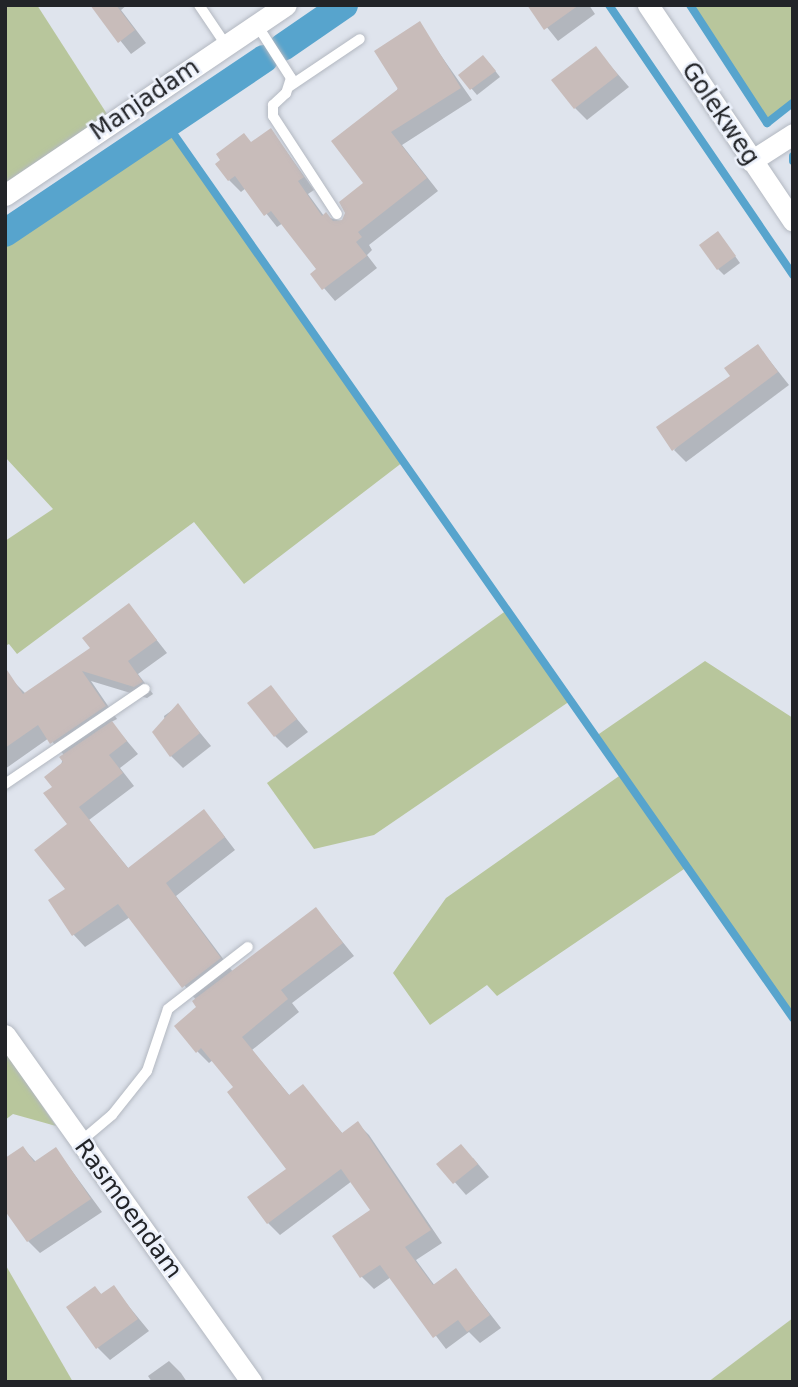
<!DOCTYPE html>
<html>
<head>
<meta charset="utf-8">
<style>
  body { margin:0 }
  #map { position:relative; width:798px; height:1387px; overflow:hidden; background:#dfe4ed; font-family:"DejaVu Sans",sans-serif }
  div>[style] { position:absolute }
  .green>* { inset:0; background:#b8c69c }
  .shadow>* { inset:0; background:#0003 }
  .stream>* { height:8px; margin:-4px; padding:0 4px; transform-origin:4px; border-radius:4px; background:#57a4cd }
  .canal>* { height:28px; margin:-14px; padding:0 14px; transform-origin:14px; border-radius:14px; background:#57a4cd }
  .building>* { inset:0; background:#c8bcba }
  .roads { filter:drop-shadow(0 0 2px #b3b8c1) drop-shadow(0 0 2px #b3b8c1) }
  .service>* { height:10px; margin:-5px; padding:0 5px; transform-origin:5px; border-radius:5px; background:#fff }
  .minor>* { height:21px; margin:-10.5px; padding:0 10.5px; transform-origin:10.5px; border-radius:10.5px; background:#fff }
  span { translate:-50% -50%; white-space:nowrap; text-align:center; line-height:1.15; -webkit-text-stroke:5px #ecf1fb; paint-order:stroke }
  .street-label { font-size:24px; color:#222428 }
  .frame { position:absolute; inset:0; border:7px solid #222428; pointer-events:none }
</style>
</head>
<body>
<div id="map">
  <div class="green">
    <i style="clip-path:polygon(5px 5px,37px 5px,107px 114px,5px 183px)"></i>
    <i style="clip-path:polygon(690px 5px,793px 5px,793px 103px,767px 123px)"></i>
    <i style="clip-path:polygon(166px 123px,403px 462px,244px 584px,194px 522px,17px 654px,9px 644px,5px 646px,5px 541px,53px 509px,5px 457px,5px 233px)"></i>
    <i style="clip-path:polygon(507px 610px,570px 701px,374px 835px,314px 849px,267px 783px)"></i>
    <i style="clip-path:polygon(705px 661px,793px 718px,793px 1018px,687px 867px,497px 996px,487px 985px,430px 1025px,393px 973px,446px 898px,622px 774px,596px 736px)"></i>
    <i style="clip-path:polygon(5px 1051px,56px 1126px,13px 1114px,5px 1120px)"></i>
    <i style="clip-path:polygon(5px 1264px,73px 1382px,5px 1382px)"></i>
    <i style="clip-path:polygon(793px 1318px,793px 1382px,708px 1382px)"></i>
  </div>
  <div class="shadow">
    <i style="clip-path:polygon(92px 5px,127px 5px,121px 10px,146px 43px,131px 54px)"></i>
    <i style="clip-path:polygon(529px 5px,589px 5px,595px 14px,558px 41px)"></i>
    <i style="clip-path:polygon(419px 24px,472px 100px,402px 145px,438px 191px,369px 245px,372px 250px,367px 255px,377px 268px,335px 301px,312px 274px,319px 269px,283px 223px,277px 227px,246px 188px,241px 192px,229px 180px,252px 143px,271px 130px,314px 190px,308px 194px,324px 216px,343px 222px,366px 184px)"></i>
    <i style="clip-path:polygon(595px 48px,629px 87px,587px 120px,575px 108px)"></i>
    <i style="clip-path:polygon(489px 63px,500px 77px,477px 95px,460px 75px)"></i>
    <i style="clip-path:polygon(723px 239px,740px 263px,724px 275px,718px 269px)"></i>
    <i style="clip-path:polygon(758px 346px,789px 385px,686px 462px,674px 450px)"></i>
    <i style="clip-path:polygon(129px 605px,167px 653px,138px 674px,153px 694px,147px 698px,91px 681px,117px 719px,111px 722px,138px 754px,120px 768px,134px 786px,89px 820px,129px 869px,203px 812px,215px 824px,235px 850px,176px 896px,233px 972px,316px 909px,354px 956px,292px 1003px,299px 1012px,252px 1050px,290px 1096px,303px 1087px,343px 1134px,357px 1123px,369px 1135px,442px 1243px,416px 1260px,435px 1286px,456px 1270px,501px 1328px,480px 1343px,469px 1332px,446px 1349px,391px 1277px,374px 1289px,362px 1277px,334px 1237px,373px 1211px,352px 1181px,280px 1235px,268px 1223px,289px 1169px,236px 1087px,213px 1060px,209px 1063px,197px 1051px,196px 1000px,130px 917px,85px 947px,73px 934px,68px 889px,69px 825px,54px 787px,64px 755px,49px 738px,5px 769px,5px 689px,14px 682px,26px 694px,92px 648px)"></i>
    <i style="clip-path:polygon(270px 687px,308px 732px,287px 748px,275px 736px)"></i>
    <i style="clip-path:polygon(178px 706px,211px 746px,183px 768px,171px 756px,164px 716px)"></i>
    <i style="clip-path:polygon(23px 1148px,36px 1162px,56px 1149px,102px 1212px,40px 1253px,28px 1241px)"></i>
    <i style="clip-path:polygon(473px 1158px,489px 1177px,466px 1195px,439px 1164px)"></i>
    <i style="clip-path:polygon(113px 1287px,149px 1331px,110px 1360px,98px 1348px,95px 1288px,102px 1295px)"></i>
    <i style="clip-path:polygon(169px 1361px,181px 1373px,187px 1382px,152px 1382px,148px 1376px)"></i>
  </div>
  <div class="stream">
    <i style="left:609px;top:5px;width:327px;rotate:55.7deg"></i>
    <i style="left:690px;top:5px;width:141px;rotate:56.9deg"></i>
    <i style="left:767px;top:123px;width:33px;rotate:-38deg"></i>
    <i style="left:166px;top:123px;width:1093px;rotate:54.99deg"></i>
    <i style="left:793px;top:156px;width:5px;rotate:90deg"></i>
  </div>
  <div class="canal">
    <i style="left:283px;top:47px;width:74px;rotate:-34.5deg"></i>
    <i style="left:5px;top:233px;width:312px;rotate:-33.9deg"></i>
  </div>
  <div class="building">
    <i style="clip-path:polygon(90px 5px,116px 5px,135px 30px,118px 43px)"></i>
    <i style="clip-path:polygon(527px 5px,579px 5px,544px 30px)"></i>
    <i style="clip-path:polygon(420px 21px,461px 88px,391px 132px,427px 178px,358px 232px,362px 237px,356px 242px,367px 256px,322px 290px,310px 274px,316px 269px,271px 211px,264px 216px,235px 176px,228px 181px,215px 164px,220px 160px,216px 154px,244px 133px,251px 142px,271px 128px,304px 177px,298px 181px,322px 216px,326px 212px,333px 221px,342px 220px,345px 213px,339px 202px,363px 183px,331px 141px,398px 89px,374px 51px)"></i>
    <i style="clip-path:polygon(596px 46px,618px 75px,574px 109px,551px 80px)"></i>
    <i style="clip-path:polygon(483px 55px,496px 71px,470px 90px,458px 75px)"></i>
    <i style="clip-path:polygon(718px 231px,736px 256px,717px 270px,699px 245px)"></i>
    <i style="clip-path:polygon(758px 344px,778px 372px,672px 451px,656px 427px,730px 376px,724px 368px)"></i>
    <i style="clip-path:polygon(129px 603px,157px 640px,128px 661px,143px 682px,134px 687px,82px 671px,106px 706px,50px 744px,38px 725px,5px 748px,5px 667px,23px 694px,90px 648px,82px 638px)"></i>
    <i style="clip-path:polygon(271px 685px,297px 719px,274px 737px,247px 703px)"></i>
    <i style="clip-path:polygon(178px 703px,200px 733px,170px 757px,152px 732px)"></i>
    <i style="clip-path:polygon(112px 721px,127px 741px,109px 755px,123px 773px,79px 807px,128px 868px,204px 809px,225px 837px,166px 883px,221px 958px,182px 988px,118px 904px,72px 936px,48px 900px,65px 889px,34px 850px,67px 824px,43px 793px,52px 787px,44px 777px,63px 762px,59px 757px)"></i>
    <i style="clip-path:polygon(316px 907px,343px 943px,281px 990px,288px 999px,242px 1037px,289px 1095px,303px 1084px,342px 1133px,358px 1121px,431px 1230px,405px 1247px,433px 1285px,456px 1268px,490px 1315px,467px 1332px,458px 1320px,433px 1338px,380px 1265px,360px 1278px,332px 1236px,370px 1210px,341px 1169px,267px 1224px,247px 1197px,286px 1169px,227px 1092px,233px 1087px,201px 1048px,196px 1053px,174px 1026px,196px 1007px,192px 1001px)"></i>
    <i style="clip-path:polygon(461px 1144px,478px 1164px,453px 1184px,436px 1164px)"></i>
    <i style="clip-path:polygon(23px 1146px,34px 1162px,56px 1147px,91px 1199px,27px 1242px,5px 1211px,5px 1158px)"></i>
    <i style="clip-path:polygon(114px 1285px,138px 1319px,96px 1349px,66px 1307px,95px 1286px,101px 1294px)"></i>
  </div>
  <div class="roads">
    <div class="service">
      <i style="left:199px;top:5px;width:48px;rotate:56deg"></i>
      <i style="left:257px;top:25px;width:63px;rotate:57.3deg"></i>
      <i style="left:291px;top:78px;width:16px;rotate:108deg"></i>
      <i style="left:286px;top:93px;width:18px;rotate:137deg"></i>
      <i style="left:273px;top:105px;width:11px;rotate:90deg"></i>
      <i style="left:273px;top:116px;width:117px;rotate:56.9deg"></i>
      <i style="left:290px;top:86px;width:84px;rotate:-33.9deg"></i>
      <i style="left:5px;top:784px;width:169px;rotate:-34.2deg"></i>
      <i style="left:80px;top:1142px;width:42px;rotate:-40.2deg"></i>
      <i style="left:112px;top:1115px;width:56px;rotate:-51.5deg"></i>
      <i style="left:147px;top:1071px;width:65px;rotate:-71.3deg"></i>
      <i style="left:168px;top:1009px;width:101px;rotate:-37.8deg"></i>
    </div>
    <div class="minor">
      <i style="left:648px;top:5px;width:260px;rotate:56.1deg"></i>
      <i style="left:751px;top:161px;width:50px;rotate:-32.7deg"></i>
      <i style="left:5px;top:195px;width:339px;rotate:-34.1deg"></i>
      <i style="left:5px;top:1035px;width:426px;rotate:54.6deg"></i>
    </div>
  </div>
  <div class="street-label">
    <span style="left:145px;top:100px;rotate:-34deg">Manjadam</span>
    <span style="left:720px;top:114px;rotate:56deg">Golekweg</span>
    <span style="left:128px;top:1209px;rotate:54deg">Rasmoendam</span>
  </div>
  <div class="frame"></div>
</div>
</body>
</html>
